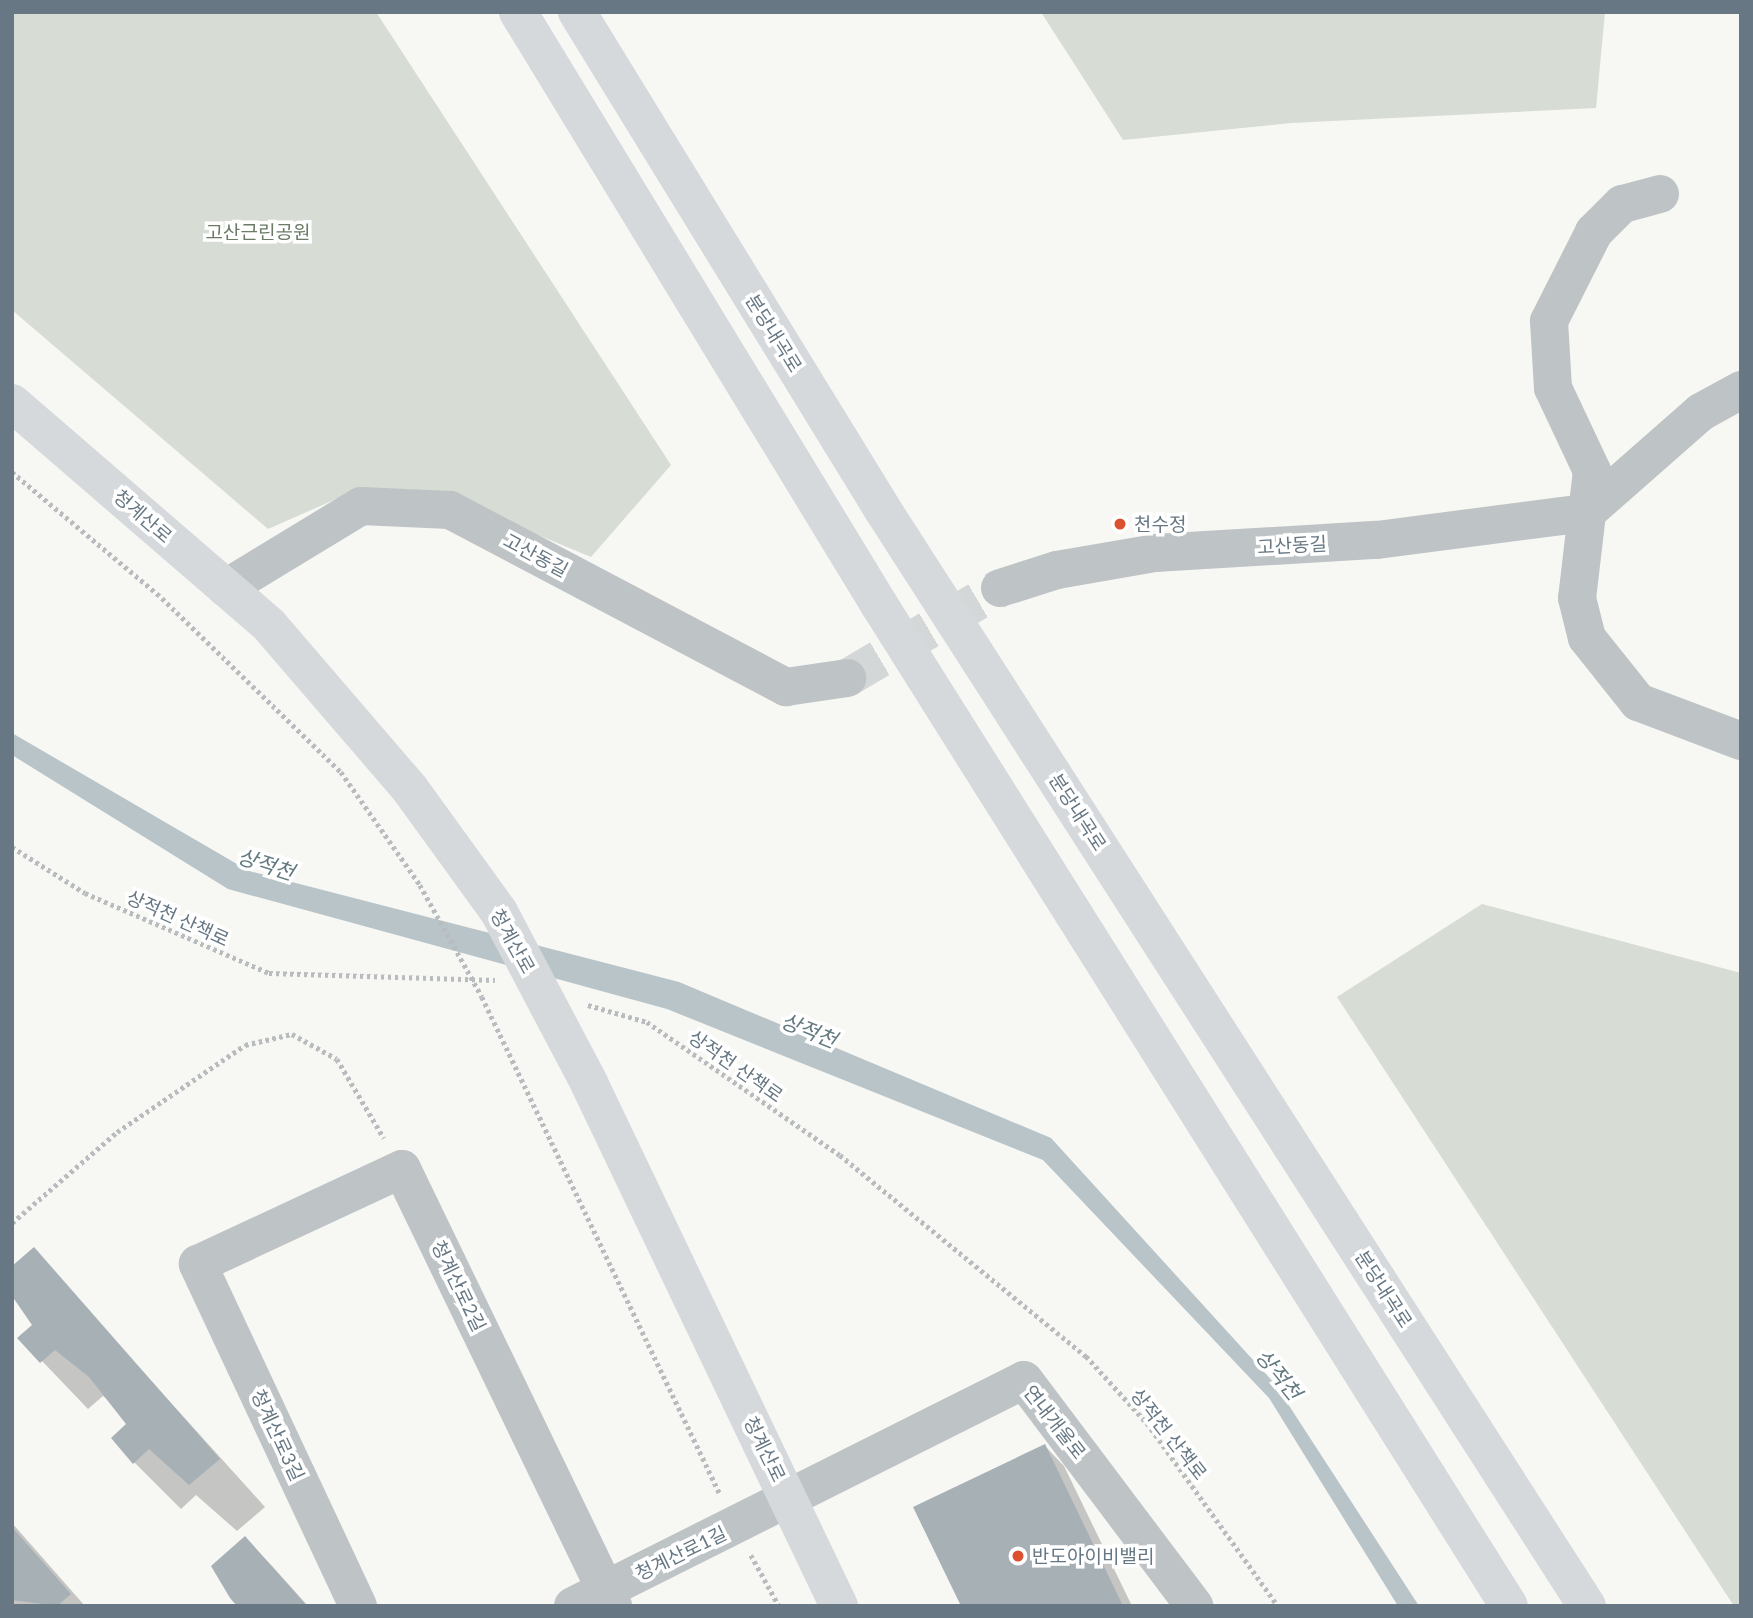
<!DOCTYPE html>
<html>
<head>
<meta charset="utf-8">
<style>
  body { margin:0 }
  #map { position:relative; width:1753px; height:1618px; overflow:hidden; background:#f7f7f4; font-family:Lato,"Noto Sans KR",sans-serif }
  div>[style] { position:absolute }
  .green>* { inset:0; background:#d7dcd4 }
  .water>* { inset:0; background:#b8c4c8 }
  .shadow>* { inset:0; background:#0003 }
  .building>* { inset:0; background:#a7b0b5 }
  .minor-tunnel>* { height:38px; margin-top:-19px; transform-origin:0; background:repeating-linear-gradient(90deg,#d3d7d8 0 38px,transparent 0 57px) }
  .path>* { height:4.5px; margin-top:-2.25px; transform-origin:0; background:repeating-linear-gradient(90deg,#b9bcbe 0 3.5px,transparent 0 7px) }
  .minor>* { height:38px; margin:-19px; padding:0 19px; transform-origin:19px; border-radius:19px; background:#bec3c6 }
  .major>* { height:38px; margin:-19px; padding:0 19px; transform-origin:19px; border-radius:19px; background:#d5d9dc }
  .highway>* { height:38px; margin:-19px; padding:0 19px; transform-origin:19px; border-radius:19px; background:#d5d9dc }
  .dots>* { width:19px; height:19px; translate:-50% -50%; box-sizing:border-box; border:4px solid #fff; border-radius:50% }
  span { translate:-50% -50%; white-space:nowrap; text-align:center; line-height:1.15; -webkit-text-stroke:7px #fff; paint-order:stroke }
  .park-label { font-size:19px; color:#6b7b66 }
  .street-label { font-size:19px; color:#677884 }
  .poi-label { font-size:19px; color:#677884 }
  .left { translate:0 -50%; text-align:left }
  .water-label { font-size:21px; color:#637980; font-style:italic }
  .frame { position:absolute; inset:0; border:14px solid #677884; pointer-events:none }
</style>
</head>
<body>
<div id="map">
  <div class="green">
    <i style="clip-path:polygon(12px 12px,376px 12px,671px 465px,591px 557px,439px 494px,359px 489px,268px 529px,12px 310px)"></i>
    <i style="clip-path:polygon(1041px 12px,1605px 12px,1596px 108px,1291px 123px,1123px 140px)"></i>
    <i style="clip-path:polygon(1482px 904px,1741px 973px,1741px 1606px,1734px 1606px,1337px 997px)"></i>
  </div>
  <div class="water">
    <i style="clip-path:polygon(12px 733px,249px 871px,679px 982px,1051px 1138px,1275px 1384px,1419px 1606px,1398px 1606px,1269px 1398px,1043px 1160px,667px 1009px,228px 889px,12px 755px)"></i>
  </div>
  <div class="shadow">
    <i style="clip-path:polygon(33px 1250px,265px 1507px,237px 1531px,196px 1495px,181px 1509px,134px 1462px,129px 1424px,112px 1403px,103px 1396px,88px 1409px,20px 1338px,34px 1325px)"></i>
    <i style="clip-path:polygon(1045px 1446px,1064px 1466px,1132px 1606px,963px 1606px)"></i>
    <i style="clip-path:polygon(12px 1523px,85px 1606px,12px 1606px)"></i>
    <i style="clip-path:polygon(245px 1538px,273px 1567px,308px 1606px,240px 1606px)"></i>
  </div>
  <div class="building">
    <i style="clip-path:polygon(34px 1247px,220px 1459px,189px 1485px,149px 1449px,133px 1464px,111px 1438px,126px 1424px,89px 1377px,55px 1350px,40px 1363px,17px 1338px,32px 1325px,12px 1296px,12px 1266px)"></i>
    <i style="clip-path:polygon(1045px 1444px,1123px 1606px,961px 1606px,913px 1507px)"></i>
    <i style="clip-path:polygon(12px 1527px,71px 1594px,57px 1606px,12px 1600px)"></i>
    <i style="clip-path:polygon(245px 1536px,307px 1606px,237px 1606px,230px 1598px,211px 1566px)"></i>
  </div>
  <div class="minor-tunnel">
    <i style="left:847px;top:678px;width:178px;rotate:-30.5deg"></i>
  </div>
  <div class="path">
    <i style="left:12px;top:472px;width:196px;rotate:40deg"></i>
    <i style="left:162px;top:598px;width:250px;rotate:44.2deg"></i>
    <i style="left:341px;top:772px;width:138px;rotate:55deg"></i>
    <i style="left:420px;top:885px;width:128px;rotate:61deg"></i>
    <i style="left:482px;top:997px;width:551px;rotate:64.41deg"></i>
    <i style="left:12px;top:847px;width:86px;rotate:32.2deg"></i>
    <i style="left:85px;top:893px;width:201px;rotate:23.5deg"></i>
    <i style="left:269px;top:973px;width:226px;rotate:1.8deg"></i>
    <i style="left:588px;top:1005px;width:61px;rotate:16.1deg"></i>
    <i style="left:647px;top:1022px;width:234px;rotate:34.6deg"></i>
    <i style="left:840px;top:1155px;width:318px;rotate:39.3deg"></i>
    <i style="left:1086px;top:1356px;width:91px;rotate:47.7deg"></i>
    <i style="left:1147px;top:1423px;width:225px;rotate:54.4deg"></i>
    <i style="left:12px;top:1223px;width:139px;rotate:-40.9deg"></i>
    <i style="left:117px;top:1132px;width:155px;rotate:-34.2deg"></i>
    <i style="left:245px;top:1045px;width:48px;rotate:-13.2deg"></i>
    <i style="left:292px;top:1034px;width:51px;rotate:29.1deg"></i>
    <i style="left:337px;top:1059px;width:92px;rotate:59.3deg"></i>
    <i style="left:751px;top:1555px;width:58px;rotate:61.2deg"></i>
  </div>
  <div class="minor">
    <i style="left:1660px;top:194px;width:39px;rotate:165deg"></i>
    <i style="left:1622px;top:204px;width:40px;rotate:135deg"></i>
    <i style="left:1594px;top:232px;width:100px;rotate:116.8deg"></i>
    <i style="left:1549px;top:321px;width:67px;rotate:86.6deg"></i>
    <i style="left:1553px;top:388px;width:92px;rotate:64.8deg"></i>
    <i style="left:1592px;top:471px;width:128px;rotate:96.7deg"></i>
    <i style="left:1577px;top:598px;width:41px;rotate:76deg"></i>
    <i style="left:1587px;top:638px;width:82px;rotate:51.4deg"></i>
    <i style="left:1638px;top:702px;width:110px;rotate:20.7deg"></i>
    <i style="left:226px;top:588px;width:158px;rotate:-31.3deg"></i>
    <i style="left:361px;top:506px;width:89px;rotate:2.6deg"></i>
    <i style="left:450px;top:510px;width:380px;rotate:27.8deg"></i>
    <i style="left:786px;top:687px;width:62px;rotate:-8.4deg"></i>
    <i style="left:1000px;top:588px;width:60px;rotate:-17.5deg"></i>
    <i style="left:1057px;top:570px;width:99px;rotate:-9.8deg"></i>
    <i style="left:1155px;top:553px;width:222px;rotate:-3.4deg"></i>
    <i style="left:1377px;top:540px;width:211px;rotate:-7.4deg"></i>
    <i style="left:1586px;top:513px;width:153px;rotate:-41.3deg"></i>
    <i style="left:1701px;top:412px;width:46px;rotate:-28.8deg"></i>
    <i style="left:358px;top:1606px;width:378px;rotate:-115.1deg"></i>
    <i style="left:198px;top:1264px;width:225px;rotate:-25deg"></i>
    <i style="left:402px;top:1169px;width:485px;rotate:64.2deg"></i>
    <i style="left:573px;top:1606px;width:504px;rotate:-26.62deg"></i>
    <i style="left:1024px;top:1380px;width:283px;rotate:53deg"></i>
  </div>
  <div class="major">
    <i style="left:12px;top:403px;width:340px;rotate:40.8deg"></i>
    <i style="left:269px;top:625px;width:216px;rotate:49.3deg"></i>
    <i style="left:410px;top:789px;width:152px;rotate:54.1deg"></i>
    <i style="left:499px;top:912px;width:193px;rotate:62.2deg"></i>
    <i style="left:589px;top:1083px;width:580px;rotate:64.45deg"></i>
  </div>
  <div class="highway">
    <i style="left:518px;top:12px;width:696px;rotate:58.64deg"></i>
    <i style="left:880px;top:606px;width:1181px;rotate:57.83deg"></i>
    <i style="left:577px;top:12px;width:584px;rotate:58.43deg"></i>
    <i style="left:883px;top:510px;width:1303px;rotate:57.29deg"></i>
  </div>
  <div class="dots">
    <i style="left:1120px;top:524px;background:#dc512f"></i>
    <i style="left:1018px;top:1556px;background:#dc512f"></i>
  </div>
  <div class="park-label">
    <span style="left:258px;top:232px">고산근린공원</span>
  </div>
  <div class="street-label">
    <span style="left:774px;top:333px;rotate:58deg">분당내곡로</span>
    <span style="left:143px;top:516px;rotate:41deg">청계산로</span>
    <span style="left:1292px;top:545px;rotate:-3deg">고산동길</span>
    <span style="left:536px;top:555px;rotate:28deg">고산동길</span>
    <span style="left:1078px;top:812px;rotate:57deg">분당내곡로</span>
    <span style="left:178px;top:918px;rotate:24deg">상적천 산책로</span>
    <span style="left:513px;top:941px;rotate:61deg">청계산로</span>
    <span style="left:736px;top:1066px;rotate:35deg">상적천 산책로</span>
    <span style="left:459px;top:1286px;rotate:64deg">청계산로2길</span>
    <span style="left:1384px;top:1289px;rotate:57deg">분당내곡로</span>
    <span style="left:1055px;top:1422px;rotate:52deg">연내개울로</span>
    <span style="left:1169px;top:1434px;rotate:52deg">상적천 산책로</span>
    <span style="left:278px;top:1435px;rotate:65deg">청계산로3길</span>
    <span style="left:765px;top:1449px;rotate:64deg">청계산로</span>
    <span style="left:681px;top:1553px;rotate:-26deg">청계산로1길</span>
  </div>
  <div class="poi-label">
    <span class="left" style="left:1134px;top:524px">천수정</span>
    <span class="left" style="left:1032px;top:1556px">반도아이비밸리</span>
  </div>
  <div class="water-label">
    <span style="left:266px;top:864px;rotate:18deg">상적천</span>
    <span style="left:809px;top:1030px;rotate:22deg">상적천</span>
    <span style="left:1279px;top:1374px;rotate:51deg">상적천</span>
  </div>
  <div class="frame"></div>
</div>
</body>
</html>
